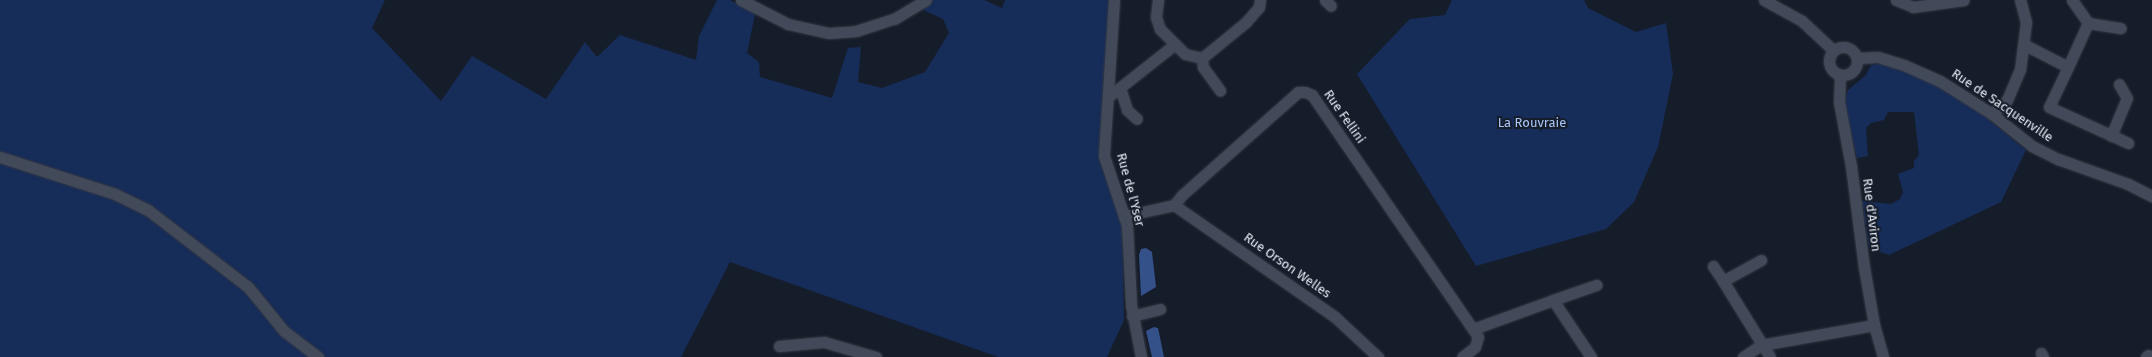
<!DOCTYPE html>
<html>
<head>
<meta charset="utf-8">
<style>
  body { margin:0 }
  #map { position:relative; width:2152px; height:357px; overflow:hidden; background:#161d2a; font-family:"Fira Sans",sans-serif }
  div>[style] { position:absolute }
  .green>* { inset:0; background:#162c59 }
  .water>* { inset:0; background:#355189 }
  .roads { filter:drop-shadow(0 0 1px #353944) drop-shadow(0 0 1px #353944) }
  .minor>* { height:11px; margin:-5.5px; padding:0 5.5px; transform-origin:5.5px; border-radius:5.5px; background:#424a59 }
  .minor>.ring { margin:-5.5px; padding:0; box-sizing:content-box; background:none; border:11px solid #424a59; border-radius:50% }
  span { translate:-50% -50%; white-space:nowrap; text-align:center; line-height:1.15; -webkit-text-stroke:4px #161d2a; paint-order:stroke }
  .street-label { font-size:13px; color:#e6ebf5 }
  .park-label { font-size:13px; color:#a9c4f6 }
</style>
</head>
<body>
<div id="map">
  <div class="green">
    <i style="clip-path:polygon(0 0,385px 0,372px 28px,441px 101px,472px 56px,546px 99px,585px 42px,597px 57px,620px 35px,696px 60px,699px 36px,717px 0,730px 0,755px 14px,747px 53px,759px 62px,760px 77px,832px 98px,848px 48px,861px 47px,858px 82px,882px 88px,925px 72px,949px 33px,943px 19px,923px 10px,931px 0,984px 0,1002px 8px,1005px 0,1112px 0,1100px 161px,1122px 225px,1124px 320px,1107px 357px,998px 357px,730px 262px,681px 357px,0 357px)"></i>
    <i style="clip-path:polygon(1452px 0,1584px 0,1588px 8px,1636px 32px,1666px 23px,1673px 74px,1658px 147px,1634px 202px,1606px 229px,1476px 266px,1357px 74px,1410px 19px,1445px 15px)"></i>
    <i style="clip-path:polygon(1884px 63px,1908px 69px,1972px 106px,2026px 150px,2001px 202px,1889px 255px,1869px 248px,1862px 201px,1891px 204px,1900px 199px,1903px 192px,1898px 174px,1914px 168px,1914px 161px,1919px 155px,1914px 112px,1888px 112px,1884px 120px,1871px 123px,1866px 128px,1868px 156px,1857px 158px,1844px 105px,1848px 90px,1866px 75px,1871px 65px)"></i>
  </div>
  <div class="water">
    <i style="clip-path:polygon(1146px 248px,1152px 252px,1156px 287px,1141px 296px,1139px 255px,1141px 249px)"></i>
    <i style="clip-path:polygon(1154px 327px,1158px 328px,1164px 357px,1152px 357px,1146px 331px)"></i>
  </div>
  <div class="roads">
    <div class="minor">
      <i style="left:741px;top:0;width:53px;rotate:27.1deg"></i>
      <i style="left:788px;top:24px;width:42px;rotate:12.4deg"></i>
      <i style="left:829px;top:33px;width:27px;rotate:-4deg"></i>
      <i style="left:856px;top:31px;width:40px;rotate:-18deg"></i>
      <i style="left:894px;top:19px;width:37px;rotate:-31deg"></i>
      <i style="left:1114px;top:0;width:156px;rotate:93.7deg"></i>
      <i style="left:1104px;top:156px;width:73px;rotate:71.6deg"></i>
      <i style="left:1127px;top:225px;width:80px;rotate:87.1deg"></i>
      <i style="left:1131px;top:305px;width:53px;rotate:79.1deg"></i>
      <i style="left:1158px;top:0;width:17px;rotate:97deg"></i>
      <i style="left:1156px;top:17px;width:13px;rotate:72deg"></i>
      <i style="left:1160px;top:29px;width:21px;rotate:45deg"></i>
      <i style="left:1325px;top:0;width:8px;rotate:45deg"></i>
      <i style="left:1764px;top:0;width:43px;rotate:28.9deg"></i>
      <i style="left:1802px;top:21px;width:42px;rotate:43.1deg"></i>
      <i style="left:1896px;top:0;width:18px;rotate:22deg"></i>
      <i style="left:1913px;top:7px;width:51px;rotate:-7.8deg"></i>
      <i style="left:2072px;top:0;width:28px;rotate:55deg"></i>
      <i style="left:2025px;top:45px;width:48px;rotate:27.1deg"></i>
      <i style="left:2068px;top:67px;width:44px;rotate:115.4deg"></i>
      <i style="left:2049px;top:107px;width:87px;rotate:24.5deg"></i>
      <i class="ring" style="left:1829px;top:47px;width:17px;height:17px"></i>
      <i style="left:1202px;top:58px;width:9px;rotate:84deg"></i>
      <i style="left:1203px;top:67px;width:29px;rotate:54deg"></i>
      <i style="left:1857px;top:58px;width:21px;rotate:-3deg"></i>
      <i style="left:1878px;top:57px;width:27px;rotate:17deg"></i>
      <i style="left:1904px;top:65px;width:39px;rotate:24deg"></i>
      <i style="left:1940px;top:81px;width:62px;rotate:32.4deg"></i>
      <i style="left:1992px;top:114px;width:51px;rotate:38.7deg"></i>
      <i style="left:2032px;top:146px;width:29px;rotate:27deg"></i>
      <i style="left:2058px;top:159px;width:74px;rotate:19.7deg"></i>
      <i style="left:2128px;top:184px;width:27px;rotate:27deg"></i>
      <i style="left:2068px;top:67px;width:48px;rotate:-65.6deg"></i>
      <i style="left:2088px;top:23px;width:33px;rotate:9deg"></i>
      <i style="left:1840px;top:75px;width:27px;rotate:92deg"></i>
      <i style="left:1839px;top:102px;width:65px;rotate:79.4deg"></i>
      <i style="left:1851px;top:166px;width:102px;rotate:82.7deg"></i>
      <i style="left:1864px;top:267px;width:59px;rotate:80.2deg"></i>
      <i style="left:1874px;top:325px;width:33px;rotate:74deg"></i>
      <i style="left:1120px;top:88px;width:23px;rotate:72deg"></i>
      <i style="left:1127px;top:110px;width:13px;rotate:42deg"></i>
      <i style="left:1108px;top:97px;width:85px;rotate:-38.3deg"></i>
      <i style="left:1175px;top:44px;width:14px;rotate:45deg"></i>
      <i style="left:1185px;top:54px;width:17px;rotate:13deg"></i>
      <i style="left:1202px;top:58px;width:57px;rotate:-39.3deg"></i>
      <i style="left:1246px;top:22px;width:20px;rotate:-49deg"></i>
      <i style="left:1259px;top:7px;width:7px;rotate:-82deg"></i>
      <i style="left:1992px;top:114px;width:21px;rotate:-43deg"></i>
      <i style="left:2007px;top:100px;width:33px;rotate:-67deg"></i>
      <i style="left:2020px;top:70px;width:48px;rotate:-82.9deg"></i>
      <i style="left:2026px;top:22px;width:23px;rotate:-105deg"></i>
      <i style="left:2111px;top:136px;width:41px;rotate:-67.2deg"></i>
      <i style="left:2127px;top:98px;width:16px;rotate:-120deg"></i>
      <i style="left:0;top:157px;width:121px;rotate:17.8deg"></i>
      <i style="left:115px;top:194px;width:37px;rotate:26deg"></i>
      <i style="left:148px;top:210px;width:126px;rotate:37.6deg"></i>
      <i style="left:248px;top:287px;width:57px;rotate:50.7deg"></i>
      <i style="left:284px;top:331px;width:43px;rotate:37.4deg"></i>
      <i style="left:1174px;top:205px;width:196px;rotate:34.8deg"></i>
      <i style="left:1335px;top:317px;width:59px;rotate:42.9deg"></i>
      <i style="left:1124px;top:216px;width:51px;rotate:-12.4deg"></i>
      <i style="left:1174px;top:205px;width:13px;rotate:-51deg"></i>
      <i style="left:1182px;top:195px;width:155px;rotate:-41.6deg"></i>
      <i style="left:1298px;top:92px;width:7px"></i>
      <i style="left:1305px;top:92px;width:8px;rotate:23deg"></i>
      <i style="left:1312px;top:95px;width:284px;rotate:55.5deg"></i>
      <i style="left:1473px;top:329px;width:9px;rotate:58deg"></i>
      <i style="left:1478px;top:337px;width:10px;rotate:107deg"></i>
      <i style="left:1475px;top:347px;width:16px;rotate:142deg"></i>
      <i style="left:1761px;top:260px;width:43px;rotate:151.1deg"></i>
      <i style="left:1723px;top:281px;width:89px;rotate:58.3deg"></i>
      <i style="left:1713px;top:266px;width:18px;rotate:56deg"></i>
      <i style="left:1553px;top:300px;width:46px;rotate:-19.2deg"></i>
      <i style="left:1132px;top:316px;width:29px;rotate:-14deg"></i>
      <i style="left:1473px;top:329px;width:85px;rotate:-19.9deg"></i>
      <i style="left:1553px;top:300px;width:69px;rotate:56.3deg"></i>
      <i style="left:779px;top:346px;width:45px;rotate:-5.1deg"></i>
      <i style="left:824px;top:342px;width:54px;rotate:16.1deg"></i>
      <i style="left:2041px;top:353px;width:4px;rotate:63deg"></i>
      <i style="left:1743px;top:357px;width:22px;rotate:-34deg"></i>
      <i style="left:1761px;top:345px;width:115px;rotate:-10deg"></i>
      <i style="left:2146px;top:357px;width:3px;rotate:-45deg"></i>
    </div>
  </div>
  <div class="street-label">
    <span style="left:2002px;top:106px;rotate:34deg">Rue de Sacquenville</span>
    <span style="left:1344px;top:117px;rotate:55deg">Rue Fellini</span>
    <span style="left:1130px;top:190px;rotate:75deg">Rue de l'Yser</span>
    <span style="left:1871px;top:215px;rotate:83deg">Rue d'Aviron</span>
    <span style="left:1287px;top:266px;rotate:35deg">Rue Orson Welles</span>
  </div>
  <div class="park-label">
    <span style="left:1532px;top:123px">La Rouvraie</span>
  </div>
</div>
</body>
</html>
